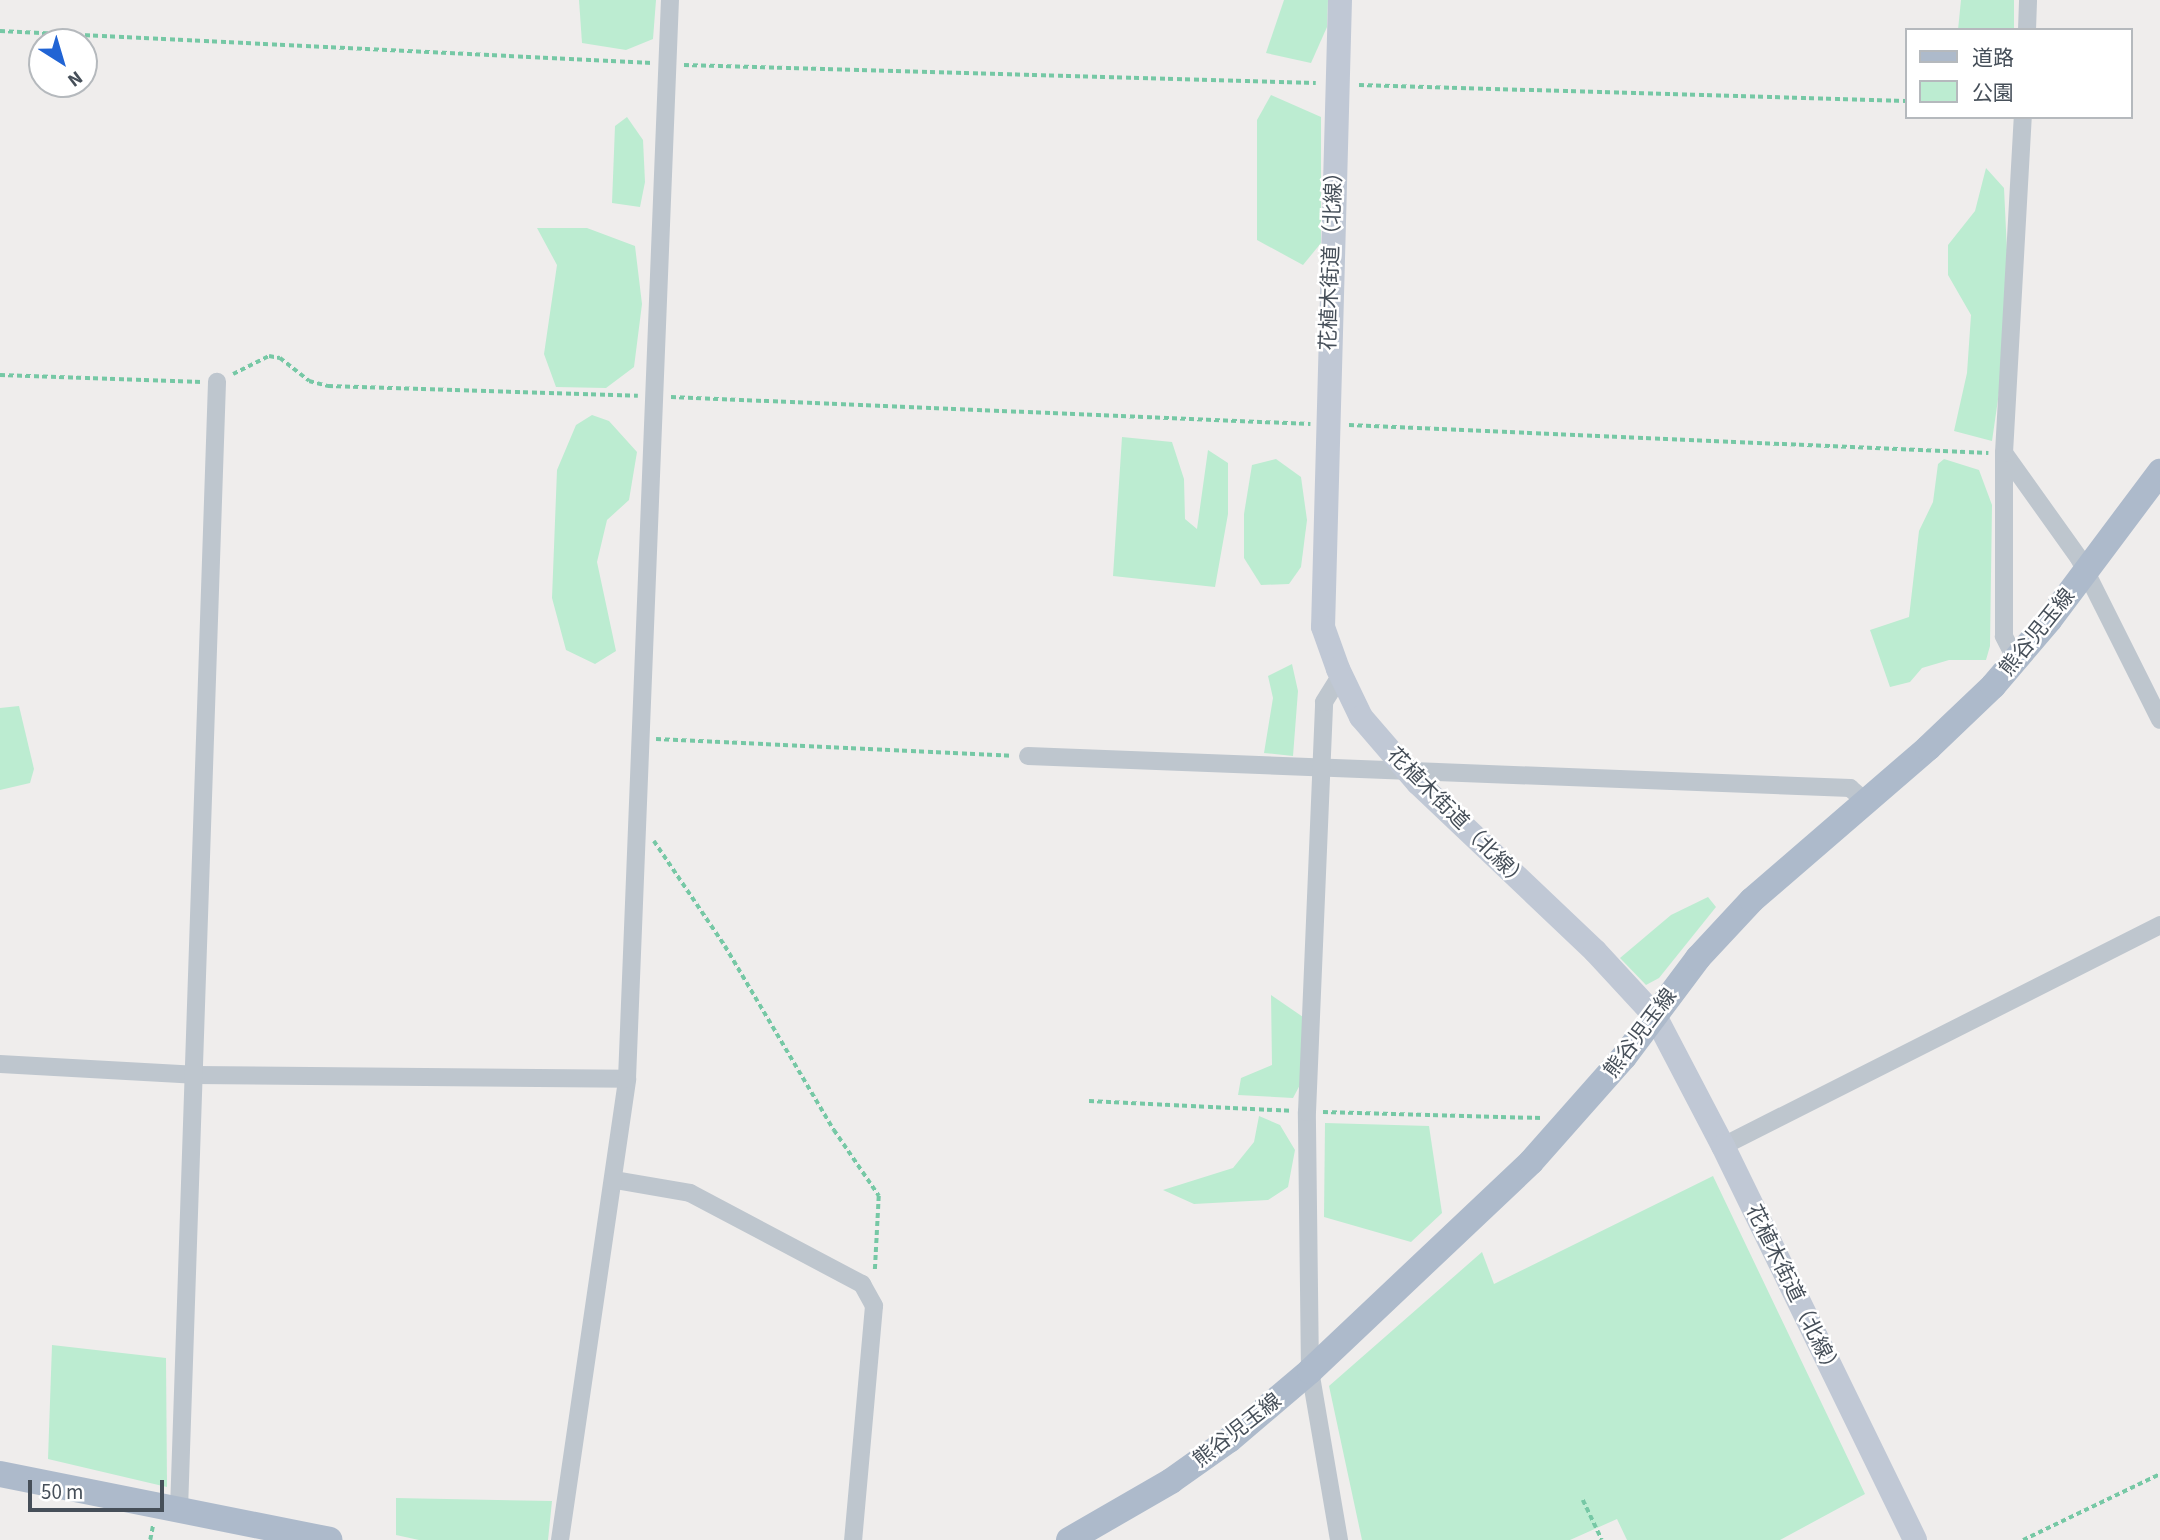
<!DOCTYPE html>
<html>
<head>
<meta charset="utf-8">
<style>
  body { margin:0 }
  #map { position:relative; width:2160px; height:1540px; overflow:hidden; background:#efedec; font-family:"Source Sans 3","Noto Sans JP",sans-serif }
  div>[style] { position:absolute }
  .green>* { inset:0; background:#bcecd1 }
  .path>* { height:3.5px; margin-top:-1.75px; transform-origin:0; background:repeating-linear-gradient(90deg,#76c8a5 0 5px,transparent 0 8.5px) }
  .street>* { height:18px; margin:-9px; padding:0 9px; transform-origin:9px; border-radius:9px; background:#bec6ce }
  .secondary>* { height:24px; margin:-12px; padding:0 12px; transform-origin:12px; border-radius:12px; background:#c0c8d5 }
  .primary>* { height:26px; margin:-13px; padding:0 13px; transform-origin:13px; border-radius:13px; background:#adbacb }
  span { translate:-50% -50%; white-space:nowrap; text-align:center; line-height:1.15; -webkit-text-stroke:5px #fff; paint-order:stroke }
  .street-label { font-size:21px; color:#464f59 }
  .legend { position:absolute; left:1905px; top:28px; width:228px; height:91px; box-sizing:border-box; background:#fff; border:2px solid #b5b9bd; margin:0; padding:9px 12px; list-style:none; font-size:21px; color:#464f59 }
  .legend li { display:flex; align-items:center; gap:14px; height:35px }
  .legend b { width:35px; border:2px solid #b5b9bd }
  .north { position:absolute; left:28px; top:28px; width:70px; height:70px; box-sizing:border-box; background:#fff; border:2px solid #b5b9bd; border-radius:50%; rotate:143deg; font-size:19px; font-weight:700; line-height:28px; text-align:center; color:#464f59 }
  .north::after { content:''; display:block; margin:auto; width:24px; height:32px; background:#2164d4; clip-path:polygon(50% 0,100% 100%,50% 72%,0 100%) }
  .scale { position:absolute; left:28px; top:1480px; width:136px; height:32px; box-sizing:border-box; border:4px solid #464f59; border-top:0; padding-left:9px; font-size:21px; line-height:24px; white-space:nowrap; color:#464f59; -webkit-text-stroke:5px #fff; paint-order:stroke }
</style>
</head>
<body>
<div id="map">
  <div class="green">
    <i style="clip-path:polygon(579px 0,656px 0,653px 39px,626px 50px,582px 43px)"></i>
    <i style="clip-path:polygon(1284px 0,1328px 0,1327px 27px,1311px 63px,1266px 53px)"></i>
    <i style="clip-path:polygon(1961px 0,2014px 0,2014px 30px,1958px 30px)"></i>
    <i style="clip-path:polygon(1271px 95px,1321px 117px,1321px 243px,1303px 265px,1257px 240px,1257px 120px)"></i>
    <i style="clip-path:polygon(627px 117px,643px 140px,645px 182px,640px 207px,612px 203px,615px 126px)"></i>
    <i style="clip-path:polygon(1986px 168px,2004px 188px,2008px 272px,2005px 351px,1992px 441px,1954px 431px,1967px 373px,1971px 315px,1948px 275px,1948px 245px,1975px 211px)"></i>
    <i style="clip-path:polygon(537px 228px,587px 228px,635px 246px,642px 304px,634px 367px,606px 388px,556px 387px,544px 354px,557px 265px)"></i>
    <i style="clip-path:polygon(592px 415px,609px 421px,637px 452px,629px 500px,607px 520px,597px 562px,616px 651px,595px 664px,566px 650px,552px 598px,557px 470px,576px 425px)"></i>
    <i style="clip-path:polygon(1122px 437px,1172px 442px,1184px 479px,1185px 519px,1197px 529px,1208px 450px,1228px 463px,1228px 514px,1215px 587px,1113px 576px)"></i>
    <i style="clip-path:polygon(1276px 459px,1301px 477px,1307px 520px,1301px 567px,1289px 584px,1261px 585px,1244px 558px,1244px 514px,1252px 465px)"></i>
    <i style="clip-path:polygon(1944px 459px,1979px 470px,1992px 505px,1990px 646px,1986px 660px,1949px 660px,1922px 668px,1910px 682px,1890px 687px,1870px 630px,1909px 617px,1919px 531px,1933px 502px,1938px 464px)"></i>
    <i style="clip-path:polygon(1292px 664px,1298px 691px,1293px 756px,1264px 753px,1273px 698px,1268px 676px)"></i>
    <i style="clip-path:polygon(19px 706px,34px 769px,30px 783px,0 790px,0 708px)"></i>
    <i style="clip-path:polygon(1708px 897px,1716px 907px,1659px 978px,1646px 985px,1620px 958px,1671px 915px)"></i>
    <i style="clip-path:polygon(1271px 995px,1303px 1017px,1301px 1083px,1293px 1098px,1238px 1095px,1241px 1078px,1272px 1065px)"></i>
    <i style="clip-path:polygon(1259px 1116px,1280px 1125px,1295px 1150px,1288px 1187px,1268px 1200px,1194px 1204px,1163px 1190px,1233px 1168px,1254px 1142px)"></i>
    <i style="clip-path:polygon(1325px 1123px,1429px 1126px,1442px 1213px,1411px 1242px,1324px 1217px)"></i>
    <i style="clip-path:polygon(1713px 1176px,1865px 1494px,1780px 1540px,1627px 1540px,1617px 1519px,1570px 1540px,1362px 1540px,1329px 1386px,1482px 1252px,1494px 1284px)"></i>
    <i style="clip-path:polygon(52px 1345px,166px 1358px,167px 1487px,48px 1459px)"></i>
    <i style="clip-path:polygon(396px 1498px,552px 1501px,548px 1540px,419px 1540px,396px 1535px)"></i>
  </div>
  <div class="path">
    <i style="left:0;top:31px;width:653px;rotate:2.81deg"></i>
    <i style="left:684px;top:65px;width:632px;rotate:1.63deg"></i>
    <i style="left:1359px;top:85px;width:547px;rotate:1.68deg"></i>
    <i style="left:233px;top:374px;width:40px;rotate:-26.6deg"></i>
    <i style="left:269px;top:356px;width:11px;rotate:10deg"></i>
    <i style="left:280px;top:358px;width:37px;rotate:38deg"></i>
    <i style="left:309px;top:381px;width:20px;rotate:15deg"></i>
    <i style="left:328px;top:386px;width:310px;rotate:1.8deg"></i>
    <i style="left:0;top:375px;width:202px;rotate:2deg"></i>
    <i style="left:671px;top:397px;width:640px;rotate:2.42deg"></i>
    <i style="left:1349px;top:425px;width:640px;rotate:2.51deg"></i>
    <i style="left:656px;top:739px;width:356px;rotate:2.7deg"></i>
    <i style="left:654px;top:841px;width:127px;rotate:55.9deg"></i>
    <i style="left:725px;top:946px;width:214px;rotate:59.4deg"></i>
    <i style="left:834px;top:1130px;width:80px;rotate:55.7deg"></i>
    <i style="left:879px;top:1196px;width:76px;rotate:93deg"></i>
    <i style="left:1089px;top:1101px;width:202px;rotate:2.8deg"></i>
    <i style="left:1323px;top:1112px;width:219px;rotate:1.6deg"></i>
    <i style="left:1583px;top:1500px;width:44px;rotate:64.6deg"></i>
    <i style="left:150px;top:1540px;width:15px;rotate:-79deg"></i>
    <i style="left:2023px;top:1540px;width:152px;rotate:-25.7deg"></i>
  </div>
  <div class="street">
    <i style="left:2027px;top:30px;width:30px;rotate:-88deg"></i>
    <i style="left:2004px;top:453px;width:129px;rotate:54.5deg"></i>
    <i style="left:2079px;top:558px;width:181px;rotate:63.4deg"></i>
    <i style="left:2016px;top:660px;width:27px;rotate:-117deg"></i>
    <i style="left:2004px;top:636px;width:183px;rotate:-90deg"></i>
    <i style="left:2004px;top:453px;width:337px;rotate:-86.8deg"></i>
    <i style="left:1028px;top:756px;width:823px;rotate:2.23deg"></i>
    <i style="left:1850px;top:788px;width:21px;rotate:41deg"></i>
    <i style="left:0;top:1064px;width:194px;rotate:3.2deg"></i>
    <i style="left:194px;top:1075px;width:433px;rotate:0.5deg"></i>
    <i style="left:1723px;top:1146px;width:490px;rotate:-26.8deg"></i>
    <i style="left:615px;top:1180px;width:76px;rotate:9.8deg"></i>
    <i style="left:690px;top:1193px;width:195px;rotate:27.9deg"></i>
    <i style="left:862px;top:1284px;width:25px;rotate:61deg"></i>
    <i style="left:874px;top:1306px;width:235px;rotate:95.1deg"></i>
    <i style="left:179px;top:1510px;width:1129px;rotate:-88.07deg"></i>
    <i style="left:560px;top:1540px;width:466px;rotate:-81.7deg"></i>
    <i style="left:627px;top:1079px;width:1080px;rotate:-87.72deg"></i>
    <i style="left:1339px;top:1540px;width:171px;rotate:-99.7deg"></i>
    <i style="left:1310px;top:1371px;width:259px;rotate:-90.7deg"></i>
    <i style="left:1307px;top:1112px;width:410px;rotate:-87.6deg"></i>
    <i style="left:1324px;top:702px;width:32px;rotate:-58deg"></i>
  </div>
  <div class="secondary">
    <i style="left:1340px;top:0;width:627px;rotate:91.55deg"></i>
    <i style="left:1323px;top:627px;width:45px;rotate:70.3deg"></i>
    <i style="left:1338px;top:669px;width:53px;rotate:64.4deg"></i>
    <i style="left:1361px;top:717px;width:87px;rotate:49.2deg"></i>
    <i style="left:1418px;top:783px;width:244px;rotate:43.5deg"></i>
    <i style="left:1595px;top:951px;width:88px;rotate:47.3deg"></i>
    <i style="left:1655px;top:1016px;width:147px;rotate:62.4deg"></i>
    <i style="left:1723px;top:1146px;width:438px;rotate:64deg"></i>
  </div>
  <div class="primary">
    <i style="left:0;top:1474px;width:336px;rotate:11.3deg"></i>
    <i style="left:1069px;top:1540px;width:118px;rotate:-30deg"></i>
    <i style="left:1171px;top:1481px;width:71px;rotate:-35.3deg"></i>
    <i style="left:1229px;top:1440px;width:106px;rotate:-40.4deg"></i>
    <i style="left:1310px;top:1371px;width:304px;rotate:-43.4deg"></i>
    <i style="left:1531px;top:1162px;width:140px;rotate:-48.5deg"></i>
    <i style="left:1624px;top:1057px;width:124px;rotate:-53.2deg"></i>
    <i style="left:1698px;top:958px;width:79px;rotate:-47deg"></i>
    <i style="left:1752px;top:900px;width:233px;rotate:-40.8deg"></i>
    <i style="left:1928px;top:748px;width:90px;rotate:-43.6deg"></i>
    <i style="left:1993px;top:686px;width:88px;rotate:-49.6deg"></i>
    <i style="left:2050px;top:619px;width:184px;rotate:-53.2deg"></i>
  </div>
  <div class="street-label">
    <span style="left:1331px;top:256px;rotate:-88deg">花植木街道（北線）</span>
    <span style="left:2037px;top:632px;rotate:-51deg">熊谷児玉線</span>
    <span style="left:1458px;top:818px;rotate:45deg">花植木街道（北線）</span>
    <span style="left:1640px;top:1033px;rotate:-53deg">熊谷児玉線</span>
    <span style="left:1794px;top:1291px;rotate:64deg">花植木街道（北線）</span>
    <span style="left:1237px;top:1430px;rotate:-38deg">熊谷児玉線</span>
  </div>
  <ul class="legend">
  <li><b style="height:9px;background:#adbacb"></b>道路</li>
  <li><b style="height:19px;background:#bcecd1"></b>公園</li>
  </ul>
  <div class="north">N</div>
  <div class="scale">50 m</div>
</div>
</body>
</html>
